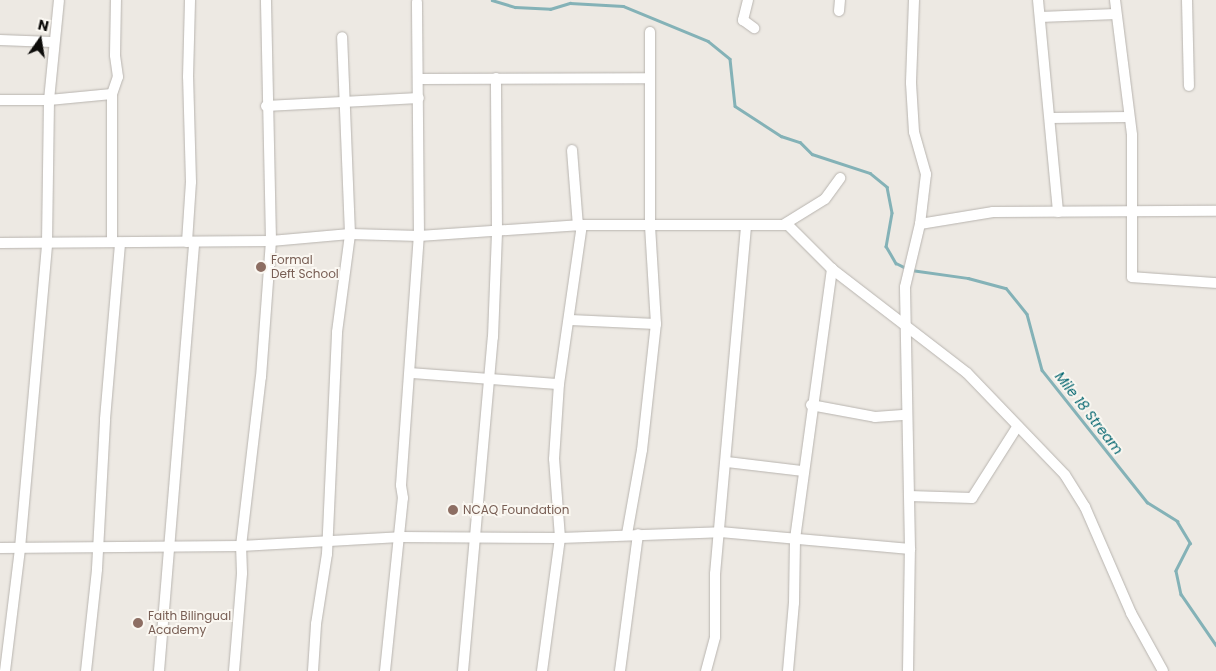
<!DOCTYPE html>
<html>
<head>
<meta charset="utf-8">
<style>
  body { margin:0 }
  #map { position:relative; width:1216px; height:671px; overflow:hidden; background:#ede9e3; font-family:Poppins,sans-serif }
  div>[style] { position:absolute }
  .stream>* { height:2.5px; margin:-1.25px; padding:0 1.25px; transform-origin:1.25px; border-radius:1.25px; background:#84b2b7 }
  .roads { filter:drop-shadow(0 0 1px #b8b4af) drop-shadow(0 0 1px #b8b4af) }
  .minor>* { height:10px; margin:-5px; padding:0 5px; transform-origin:5px; border-radius:5px; background:#fff }
  .dots>* { width:14px; height:14px; translate:-50% -50%; box-sizing:border-box; border:2px solid #faf7f1; border-radius:50% }
  span { translate:-50% -50%; white-space:nowrap; text-align:center; line-height:1.15; -webkit-text-stroke:4px #faf7f1; paint-order:stroke }
  .education-label { font-size:12px; color:#785e54 }
  .left { translate:0 -50%; text-align:left }
  .water-label { font-size:14px; color:#00646e; font-style:italic }
  .north { position:absolute; left:15px; top:15px; width:50px; height:50px; -webkit-text-stroke:4px #faf7f1; paint-order:stroke; rotate:13deg; font-size:14px; font-weight:700; line-height:20px; text-align:center; color:#0e0d0b }
  .north::after { content:''; display:block; margin:auto; width:18px; height:22px; background:#0e0d0b; clip-path:polygon(50% 0,100% 100%,50% 72%,0 100%) }
</style>
</head>
<body>
<div id="map">
  <div class="stream">
    <i style="left:492px;top:0;width:24px;rotate:17deg"></i>
    <i style="left:515px;top:7px;width:35px;rotate:3deg"></i>
    <i style="left:550px;top:9px;width:21px;rotate:-17deg"></i>
    <i style="left:570px;top:3px;width:53px;rotate:3.2deg"></i>
    <i style="left:623px;top:6px;width:92px;rotate:22.4deg"></i>
    <i style="left:708px;top:41px;width:28px;rotate:39deg"></i>
    <i style="left:730px;top:59px;width:47px;rotate:83.9deg"></i>
    <i style="left:735px;top:106px;width:55px;rotate:33.1deg"></i>
    <i style="left:781px;top:136px;width:20px;rotate:18deg"></i>
    <i style="left:800px;top:142px;width:17px;rotate:45deg"></i>
    <i style="left:812px;top:154px;width:61px;rotate:18.1deg"></i>
    <i style="left:870px;top:173px;width:22px;rotate:39deg"></i>
    <i style="left:887px;top:187px;width:26px;rotate:79deg"></i>
    <i style="left:892px;top:213px;width:34px;rotate:100deg"></i>
    <i style="left:886px;top:246px;width:20px;rotate:60deg"></i>
    <i style="left:896px;top:263px;width:11px;rotate:27deg"></i>
    <i style="left:911px;top:270px;width:58px;rotate:8deg"></i>
    <i style="left:968px;top:278px;width:39px;rotate:15deg"></i>
    <i style="left:1006px;top:288px;width:33px;rotate:51deg"></i>
    <i style="left:1027px;top:314px;width:58px;rotate:75deg"></i>
    <i style="left:1042px;top:370px;width:169px;rotate:51.5deg"></i>
    <i style="left:1147px;top:502px;width:36px;rotate:32deg"></i>
    <i style="left:1177px;top:521px;width:26px;rotate:59deg"></i>
    <i style="left:1190px;top:543px;width:31px;rotate:117deg"></i>
    <i style="left:1176px;top:571px;width:24px;rotate:78deg"></i>
    <i style="left:1181px;top:594px;width:62px;rotate:55.5deg"></i>
  </div>
  <div class="roads">
    <div class="minor">
      <i style="left:748px;top:0;width:21px;rotate:104deg"></i>
      <i style="left:743px;top:20px;width:14px;rotate:36deg"></i>
      <i style="left:914px;top:0;width:83px;rotate:92.1deg"></i>
      <i style="left:911px;top:83px;width:49px;rotate:86.5deg"></i>
      <i style="left:914px;top:132px;width:44px;rotate:74.1deg"></i>
      <i style="left:926px;top:174px;width:50px;rotate:96.8deg"></i>
      <i style="left:1038px;top:0;width:213px;rotate:84.6deg"></i>
      <i style="left:1115px;top:0;width:136px;rotate:82.8deg"></i>
      <i style="left:1132px;top:135px;width:142px;rotate:90deg"></i>
      <i style="left:1132px;top:277px;width:84px;rotate:4.1deg"></i>
      <i style="left:1187px;top:0;width:86px;rotate:88.7deg"></i>
      <i style="left:839px;top:11px;width:11px;rotate:-85deg"></i>
      <i style="left:1040px;top:17px;width:76px;rotate:-2.3deg"></i>
      <i style="left:0;top:40px;width:52px;rotate:2.2deg"></i>
      <i style="left:418px;top:79px;width:232px;rotate:-0.2deg"></i>
      <i style="left:0;top:100px;width:49px"></i>
      <i style="left:49px;top:100px;width:63px;rotate:-5.4deg"></i>
      <i style="left:266px;top:106px;width:153px;rotate:-3deg"></i>
      <i style="left:1050px;top:118px;width:79px;rotate:-0.7deg"></i>
      <i style="left:572px;top:150px;width:76px;rotate:85.5deg"></i>
      <i style="left:783px;top:225px;width:49px;rotate:-31.8deg"></i>
      <i style="left:825px;top:199px;width:26px;rotate:-54deg"></i>
      <i style="left:112px;top:242px;width:148px;rotate:-90deg"></i>
      <i style="left:112px;top:94px;width:18px;rotate:-71deg"></i>
      <i style="left:118px;top:77px;width:22px;rotate:-98deg"></i>
      <i style="left:115px;top:55px;width:55px;rotate:-89deg"></i>
      <i style="left:187px;top:242px;width:60px;rotate:-86.2deg"></i>
      <i style="left:191px;top:182px;width:105px;rotate:-91.6deg"></i>
      <i style="left:188px;top:77px;width:77px;rotate:-88.5deg"></i>
      <i style="left:0;top:243px;width:271px;rotate:-0.4deg"></i>
      <i style="left:271px;top:241px;width:79px;rotate:-5.1deg"></i>
      <i style="left:350px;top:234px;width:69px;rotate:1.7deg"></i>
      <i style="left:419px;top:236px;width:163px;rotate:-3.9deg"></i>
      <i style="left:582px;top:225px;width:206px"></i>
      <i style="left:788px;top:225px;width:62px;rotate:45deg"></i>
      <i style="left:832px;top:269px;width:170px;rotate:37.6deg"></i>
      <i style="left:967px;top:373px;width:141px;rotate:46.1deg"></i>
      <i style="left:1065px;top:475px;width:38px;rotate:58deg"></i>
      <i style="left:1085px;top:507px;width:116px;rotate:66.5deg"></i>
      <i style="left:1131px;top:613px;width:66px;rotate:61.1deg"></i>
      <i style="left:570px;top:320px;width:86px;rotate:2.7deg"></i>
      <i style="left:411px;top:373px;width:148px;rotate:4.3deg"></i>
      <i style="left:811px;top:405px;width:65px;rotate:10.6deg"></i>
      <i style="left:875px;top:417px;width:31px;rotate:-4deg"></i>
      <i style="left:727px;top:462px;width:77px;rotate:6.8deg"></i>
      <i style="left:909px;top:496px;width:63px;rotate:1.8deg"></i>
      <i style="left:972px;top:498px;width:84px;rotate:-57.6deg"></i>
      <i style="left:627px;top:534px;width:85px;rotate:-79.9deg"></i>
      <i style="left:642px;top:450px;width:127px;rotate:-83.7deg"></i>
      <i style="left:656px;top:324px;width:99px;rotate:-93.5deg"></i>
      <i style="left:650px;top:225px;width:193px;rotate:-90deg"></i>
      <i style="left:0;top:548px;width:241px;rotate:-0.5deg"></i>
      <i style="left:241px;top:546px;width:159px;rotate:-3.2deg"></i>
      <i style="left:400px;top:537px;width:160px;rotate:0.4deg"></i>
      <i style="left:560px;top:538px;width:160px;rotate:-2.1deg"></i>
      <i style="left:720px;top:532px;width:191px;rotate:5.1deg"></i>
      <i style="left:5px;top:671px;width:124px;rotate:-83deg"></i>
      <i style="left:20px;top:548px;width:306px;rotate:-84.9deg"></i>
      <i style="left:47px;top:243px;width:143px;rotate:-89.2deg"></i>
      <i style="left:49px;top:100px;width:100px;rotate:-84.3deg"></i>
      <i style="left:86px;top:671px;width:103px;rotate:-83.8deg"></i>
      <i style="left:97px;top:569px;width:150px;rotate:-86.9deg"></i>
      <i style="left:105px;top:419px;width:177px;rotate:-85.1deg"></i>
      <i style="left:159px;top:671px;width:430px;rotate:-85.3deg"></i>
      <i style="left:234px;top:671px;width:98px;rotate:-85.3deg"></i>
      <i style="left:242px;top:573px;width:27px;rotate:-92deg"></i>
      <i style="left:241px;top:546px;width:170px;rotate:-83.3deg"></i>
      <i style="left:261px;top:377px;width:136px;rotate:-85.8deg"></i>
      <i style="left:271px;top:241px;width:241px;rotate:-91.2deg"></i>
      <i style="left:313px;top:671px;width:47px;rotate:-86.3deg"></i>
      <i style="left:316px;top:624px;width:71px;rotate:-81.1deg"></i>
      <i style="left:327px;top:554px;width:222px;rotate:-87.4deg"></i>
      <i style="left:337px;top:332px;width:99px;rotate:-82.4deg"></i>
      <i style="left:350px;top:234px;width:197px;rotate:-92.3deg"></i>
      <i style="left:385px;top:671px;width:174px;rotate:-84.1deg"></i>
      <i style="left:403px;top:498px;width:13px;rotate:-99deg"></i>
      <i style="left:401px;top:485px;width:250px;rotate:-85.9deg"></i>
      <i style="left:419px;top:236px;width:234px;rotate:-90.5deg"></i>
      <i style="left:463px;top:671px;width:335px;rotate:-84.9deg"></i>
      <i style="left:493px;top:337px;width:106px;rotate:-87.8deg"></i>
      <i style="left:497px;top:231px;width:153px;rotate:-90.4deg"></i>
      <i style="left:542px;top:671px;width:134px;rotate:-82.3deg"></i>
      <i style="left:560px;top:538px;width:79px;rotate:-94.3deg"></i>
      <i style="left:554px;top:459px;width:75px;rotate:-86.2deg"></i>
      <i style="left:559px;top:384px;width:161px;rotate:-81.8deg"></i>
      <i style="left:620px;top:671px;width:138px;rotate:-82.5deg"></i>
      <i style="left:706px;top:671px;width:35px;rotate:-75deg"></i>
      <i style="left:715px;top:637px;width:63px;rotate:-90deg"></i>
      <i style="left:715px;top:574px;width:350px;rotate:-84.9deg"></i>
      <i style="left:788px;top:671px;width:68px;rotate:-85deg"></i>
      <i style="left:794px;top:603px;width:64px;rotate:-89.1deg"></i>
      <i style="left:795px;top:539px;width:273px;rotate:-82.2deg"></i>
      <i style="left:908px;top:671px;width:122px;rotate:-89.1deg"></i>
      <i style="left:910px;top:549px;width:262px;rotate:-91.1deg"></i>
      <i style="left:905px;top:287px;width:65px;rotate:-76.6deg"></i>
      <i style="left:920px;top:224px;width:74px;rotate:-9.3deg"></i>
      <i style="left:993px;top:212px;width:223px;rotate:-0.3deg"></i>
    </div>
  </div>
  <div class="dots">
    <i style="left:261px;top:267px;background:#8d6e63"></i>
    <i style="left:453px;top:510px;background:#8d6e63"></i>
    <i style="left:138px;top:623px;background:#8d6e63"></i>
  </div>
  <div class="education-label">
    <span class="left" style="left:271px;top:267px">Formal<br>Deft School</span>
    <span class="left" style="left:463px;top:510px">NCAQ Foundation</span>
    <span class="left" style="left:148px;top:623px">Faith Bilingual<br>Academy</span>
  </div>
  <div class="water-label">
    <span style="left:1089px;top:413px;rotate:52deg">Mile 18 Stream</span>
  </div>
  <div class="north">N</div>
</div>
</body>
</html>
